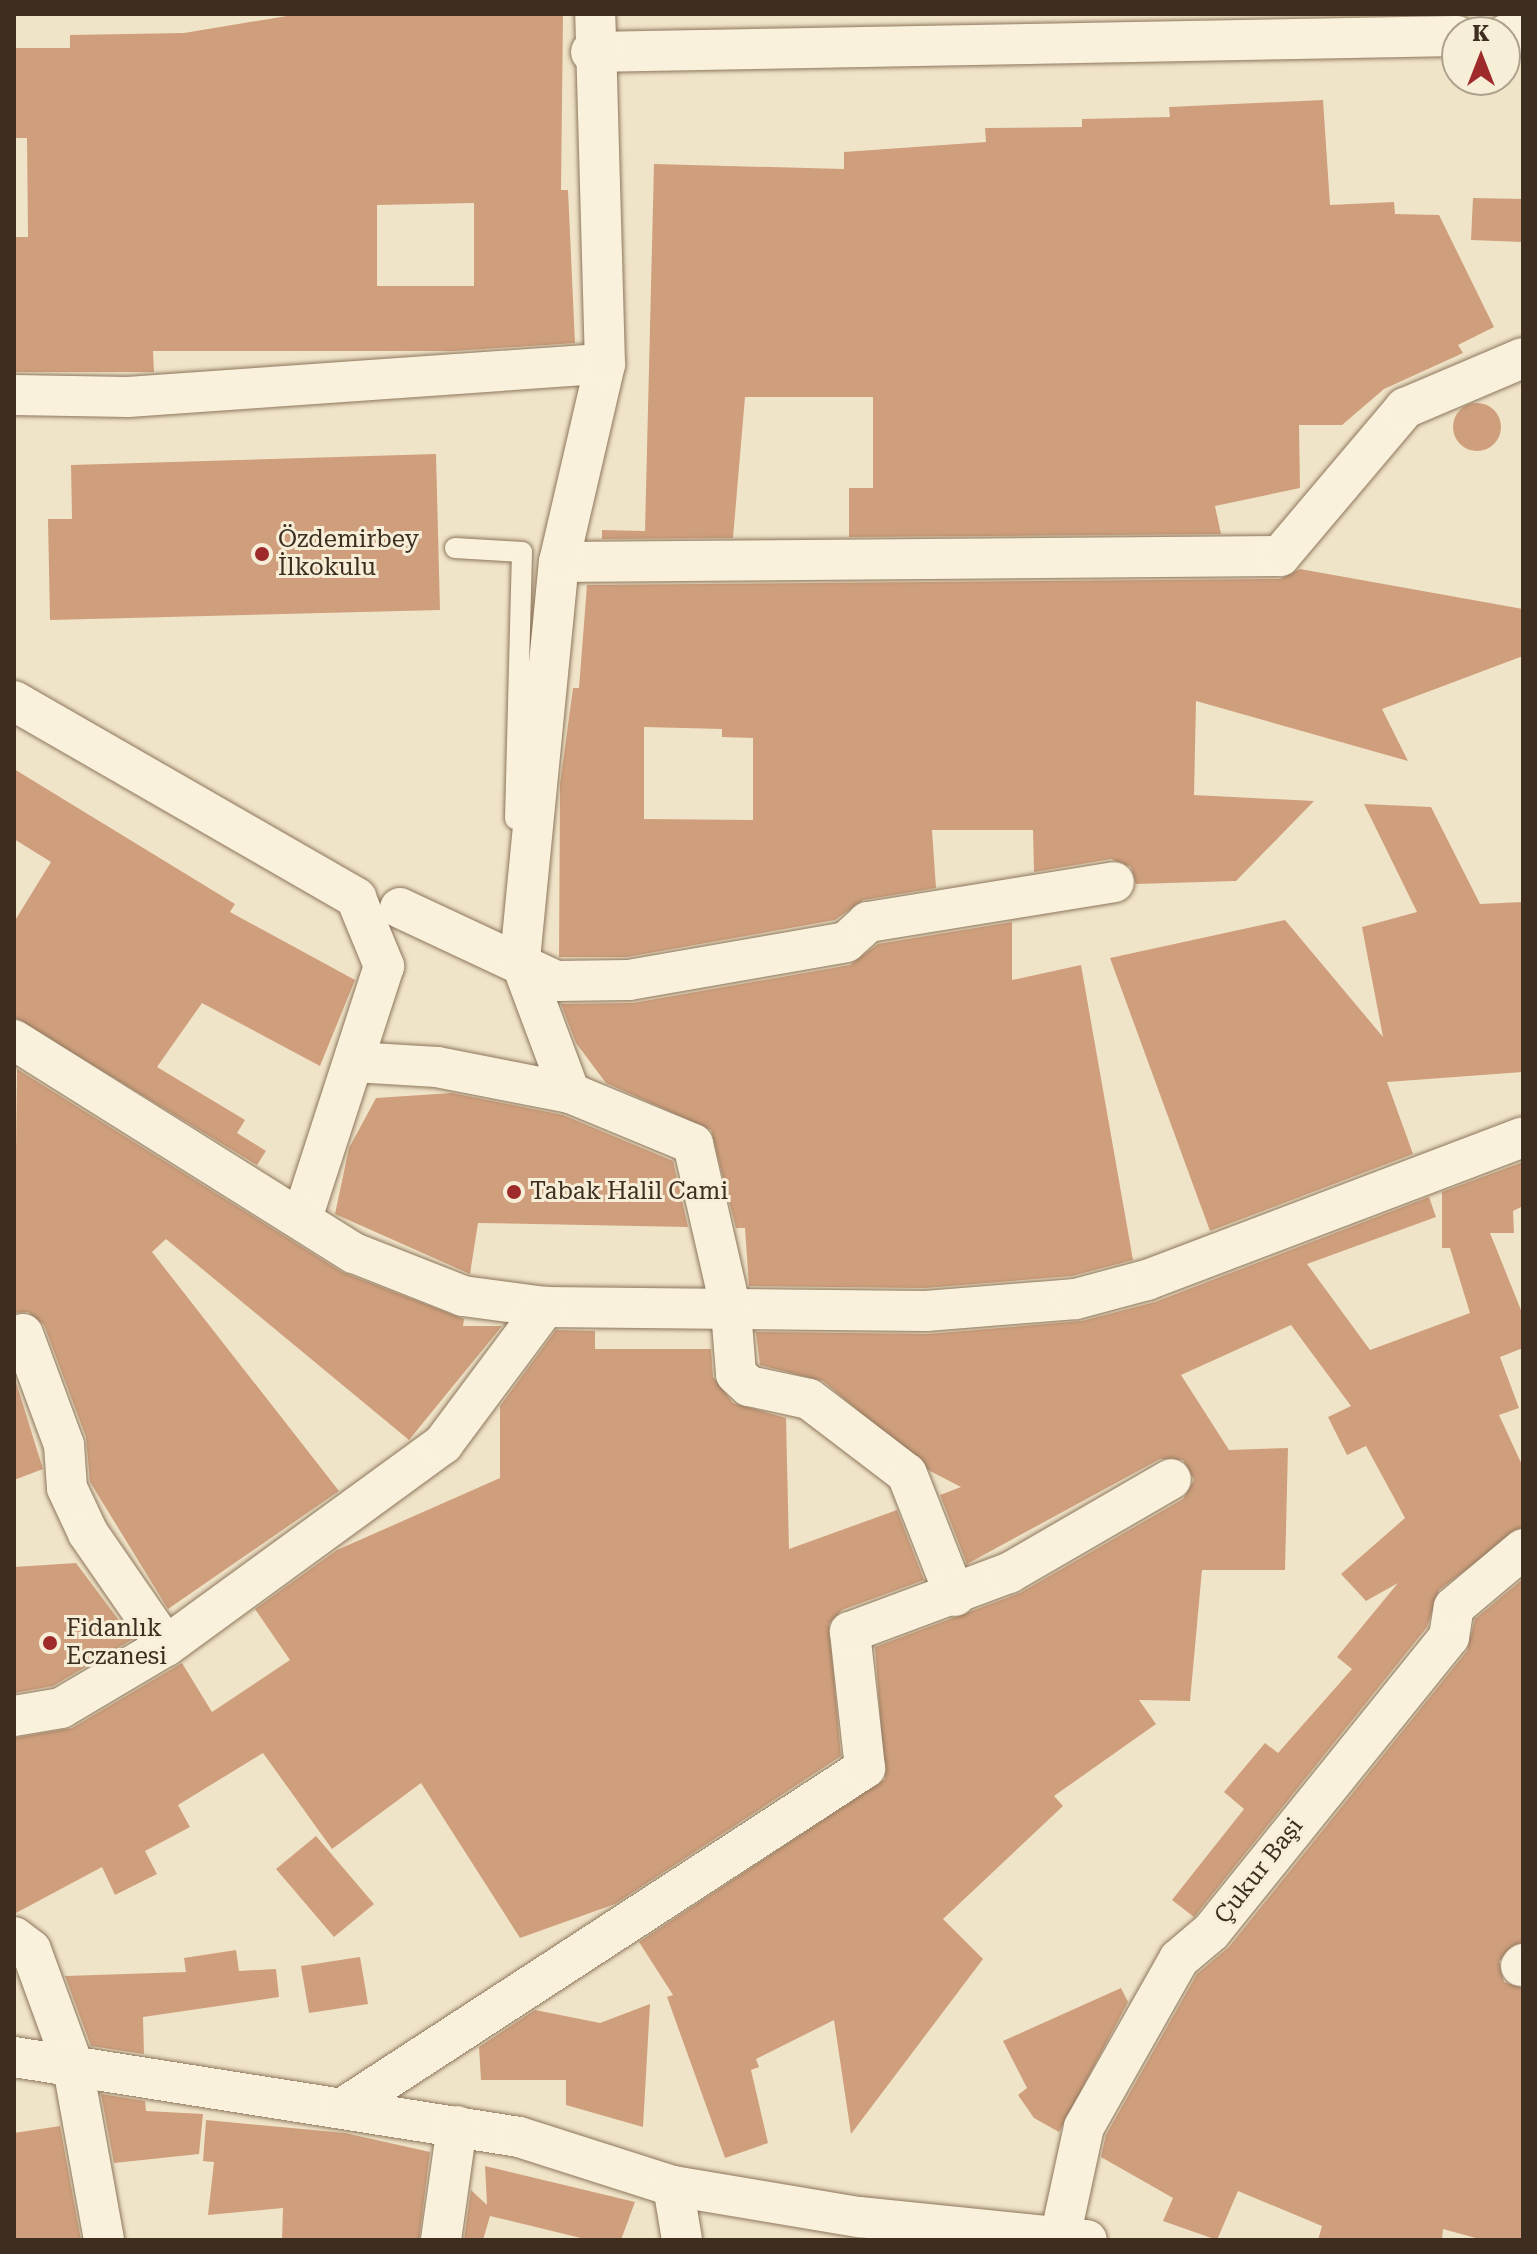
<!DOCTYPE html>
<html>
<head>
<meta charset="utf-8">
<style>
  body { margin:0 }
  #map { position:relative; width:1537px; height:2254px; overflow:hidden; background:#f0e4c8; font-family:"Roboto Serif",serif }
  div>[style] { position:absolute }
  .building>* { inset:0; background:#cf9f7d }
  .round { border-radius:50% }
  .roads { filter:drop-shadow(0 0 2px #8d765c) drop-shadow(0 0 2px #8d765c) }
  .service>* { height:20px; margin:-10px; padding:0 10px; transform-origin:10px; border-radius:10px; background:#faf1dc }
  .minor>* { height:40px; margin:-20px; padding:0 20px; transform-origin:20px; border-radius:20px; background:#faf1dc }
  .dots>* { width:22px; height:22px; translate:-50% -50%; box-sizing:border-box; border:4px solid #f7eed8; border-radius:50% }
  span { translate:-50% -50%; white-space:nowrap; text-align:center; line-height:1.15; -webkit-text-stroke:6px #f7eed8; paint-order:stroke }
  .poi-label { font-size:24px; color:#3d2e20 }
  .left { translate:0 -50%; text-align:left }
  .street-label { font-size:24px; color:#3d2e20 }
  .frame { position:absolute; inset:0; border:16px solid #3d2e20; pointer-events:none }
  .north { position:absolute; left:1441px; top:16px; width:80px; height:80px; box-sizing:border-box; background:#f7eed8; border:2px solid #ada18e; border-radius:50%; rotate:0deg; font-size:22px; font-weight:700; line-height:32px; text-align:center; color:#3d2e20 }
  .north::after { content:''; display:block; margin:auto; width:28px; height:36px; background:#9e2a2b; clip-path:polygon(50% 0,100% 100%,50% 72%,0 100%) }
</style>
</head>
<body>
<div id="map">
  <div class="building">
    <i style="clip-path:polygon(evenodd,299px 14px,563px 14px,561px 190px,568px 190px,575px 343px,453px 351px,153px 351px,154px 372px,14px 372px,14px 237px,28px 237px,27px 138px,14px 138px,14px 48px,70px 48px,70px 35px,184px 33px,299px 14px,474px 203px,474px 286px,377px 286px,377px 205px,474px 203px)"></i>
    <i style="clip-path:polygon(1323px 100px,1330px 205px,1394px 202px,1395px 214px,1439px 215px,1494px 327px,1458px 345px,1463px 353px,1384px 389px,1342px 425px,1299px 425px,1300px 488px,1215px 506px,1221px 534px,849px 537px,849px 488px,873px 488px,873px 397px,745px 397px,733px 538px,602px 539px,602px 530px,645px 531px,654px 164px,844px 169px,844px 152px,986px 142px,985px 128px,1082px 127px,1082px 119px,1170px 117px,1169px 107px)"></i>
    <i style="clip-path:polygon(1473px 198px,1523px 199px,1523px 242px,1471px 240px)"></i>
    <i class="round" style="left:1453px;top:403px;width:48px;height:48px"></i>
    <i style="clip-path:polygon(436px 454px,440px 610px,50px 620px,48px 519px,72px 519px,71px 465px)"></i>
    <i style="clip-path:polygon(evenodd,1300px 569px,1523px 609px,1523px 656px,1382px 709px,1408px 761px,1196px 701px,1194px 795px,1314px 801px,1236px 881px,1136px 884px,1131px 867px,1111px 859px,1034px 872px,1033px 830px,932px 830px,936px 888px,863px 900px,835px 920px,627px 957px,559px 957px,560px 784px,573px 688px,579px 688px,587px 585px,1280px 579px,1300px 569px,644px 727px,722px 729px,722px 737px,753px 738px,753px 820px,644px 819px,644px 727px)"></i>
    <i style="clip-path:polygon(14px 769px,235px 904px,230px 912px,355px 980px,320px 1066px,202px 1003px,157px 1067px,245px 1120px,237px 1133px,266px 1151px,257px 1165px,14px 1017px,14px 922px,51px 862px,14px 839px)"></i>
    <i style="clip-path:polygon(1364px 804px,1431px 807px,1480px 904px,1523px 902px,1523px 1072px,1387px 1082px,1413px 1154px,1210px 1231px,1110px 958px,1285px 920px,1383px 1037px,1362px 927px,1417px 912px)"></i>
    <i style="clip-path:polygon(1012px 922px,1012px 980px,1081px 965px,1133px 1260px,1072px 1276px,925px 1288px,749px 1286px,745px 1228px,736px 1228px,711px 1130px,606px 1083px,576px 1043px,561px 1004px,633px 1003px,850px 965px,878px 944px)"></i>
    <i style="clip-path:polygon(17px 1069px,342px 1272px,464px 1319px,463px 1326px,502px 1326px,409px 1440px,166px 1239px,152px 1252px,339px 1491px,168px 1609px,90px 1482px,86px 1437px,44px 1325px,28px 1312px,14px 1313px)"></i>
    <i style="clip-path:polygon(452px 1093px,563px 1115px,673px 1161px,688px 1227px,478px 1223px,470px 1274px,335px 1214px,349px 1148px,376px 1098px)"></i>
    <i style="clip-path:polygon(1523px 1162px,1523px 1206px,1513px 1211px,1514px 1233px,1490px 1233px,1523px 1315px,1523px 1348px,1500px 1357px,1519px 1408px,1499px 1415px,1523px 1467px,1523px 1527px,1439px 1590px,1427px 1627px,1194px 1917px,1172px 1900px,1244px 1809px,1224px 1792px,1265px 1743px,1278px 1753px,1352px 1669px,1337px 1657px,1398px 1583px,1366px 1601px,1341px 1574px,1405px 1518px,1366px 1446px,1347px 1455px,1328px 1417px,1351px 1406px,1291px 1325px,1181px 1375px,1229px 1450px,1288px 1448px,1285px 1570px,1202px 1570px,1190px 1701px,1139px 1700px,1156px 1724px,1054px 1796px,1063px 1806px,943px 1919px,983px 1959px,851px 2134px,834px 2020px,756px 2059px,759px 2067px,751px 2070px,768px 2143px,725px 2158px,667px 1997px,673px 1995px,639px 1942px,885px 1779px,875px 1647px,1020px 1593px,1183px 1499px,1194px 1480px,1183px 1460px,1160px 1459px,967px 1564px,940px 1495px,961px 1487px,930px 1471px,823px 1381px,760px 1365px,756px 1332px,928px 1334px,1082px 1321px,1155px 1302px,1429px 1197px,1436px 1217px,1307px 1264px,1370px 1350px,1470px 1313px,1450px 1248px,1442px 1248px,1442px 1192px)"></i>
    <i style="clip-path:polygon(556px 1330px,595px 1331px,595px 1349px,711px 1349px,713px 1377px,733px 1403px,786px 1418px,789px 1549px,897px 1510px,924px 1580px,842px 1610px,829px 1624px,841px 1756px,615px 1904px,520px 1938px,421px 1783px,332px 1849px,263px 1753px,178px 1805px,190px 1827px,145px 1851px,157px 1874px,115px 1895px,102px 1867px,14px 1914px,14px 1738px,72px 1728px,182px 1663px,212px 1712px,290px 1660px,255px 1609px,337px 1550px,500px 1478px,500px 1406px)"></i>
    <i style="clip-path:polygon(14px 1376px,43px 1469px,14px 1480px)"></i>
    <i style="clip-path:polygon(76px 1563px,133px 1639px,53px 1686px,14px 1693px,14px 1567px)"></i>
    <i style="clip-path:polygon(1523px 1579px,1523px 1942px,1499px 1961px,1504px 1982px,1523px 1988px,1523px 2240px,1483px 2240px,1443px 2229px,1442px 2240px,1318px 2240px,1322px 2226px,1238px 2191px,1217px 2240px,1163px 2221px,1173px 2198px,1101px 2157px,1106px 2135px,1197px 1974px,1229px 1947px,1467px 1651px,1475px 1619px)"></i>
    <i style="clip-path:polygon(316px 1836px,374px 1904px,334px 1937px,276px 1869px)"></i>
    <i style="clip-path:polygon(236px 1950px,239px 1971px,276px 1969px,279px 1997px,143px 2017px,144px 2054px,91px 2046px,65px 1976px,186px 1972px,184px 1958px)"></i>
    <i style="clip-path:polygon(360px 1957px,368px 2004px,309px 2013px,301px 1966px)"></i>
    <i style="clip-path:polygon(1121px 1988px,1128px 2002px,1059px 2132px,1034px 2118px,1018px 2095px,1027px 2088px,1003px 2041px)"></i>
    <i style="clip-path:polygon(650px 2004px,643px 2127px,566px 2105px,566px 2080px,481px 2080px,479px 2047px,535px 2010px,600px 2023px)"></i>
    <i style="clip-path:polygon(101px 2094px,145px 2101px,146px 2111px,203px 2114px,199px 2154px,114px 2163px)"></i>
    <i style="clip-path:polygon(206px 2120px,345px 2133px,430px 2152px,419px 2240px,282px 2240px,283px 2208px,208px 2215px,214px 2162px,203px 2161px)"></i>
    <i style="clip-path:polygon(60px 2126px,81px 2240px,14px 2240px,14px 2133px)"></i>
    <i style="clip-path:polygon(485px 2166px,635px 2202px,621px 2240px,589px 2240px,490px 2216px,483px 2240px,464px 2240px,471px 2190px,487px 2205px)"></i>
  </div>
  <div class="roads">
    <div class="service">
      <i style="left:455px;top:548px;width:67px;rotate:3.4deg"></i>
      <i style="left:522px;top:552px;width:267px;rotate:91.5deg"></i>
    </div>
    <div class="minor">
      <i style="left:1505px;top:35px;width:18px"></i>
      <i style="left:591px;top:52px;width:866px;rotate:-1.06deg"></i>
      <i style="left:14px;top:395px;width:114px;rotate:1deg"></i>
      <i style="left:128px;top:397px;width:478px;rotate:-4deg"></i>
      <i style="left:559px;top:562px;width:721px;rotate:-0.48deg"></i>
      <i style="left:1280px;top:556px;width:194px;rotate:-49.8deg"></i>
      <i style="left:1405px;top:408px;width:128px;rotate:-23deg"></i>
      <i style="left:14px;top:701px;width:395px;rotate:29.9deg"></i>
      <i style="left:356px;top:898px;width:74px;rotate:67.6deg"></i>
      <i style="left:384px;top:966px;width:262px;rotate:108deg"></i>
      <i style="left:400px;top:908px;width:172px;rotate:25.1deg"></i>
      <i style="left:556px;top:981px;width:73px;rotate:-0.8deg"></i>
      <i style="left:629px;top:980px;width:220px;rotate:-9.9deg"></i>
      <i style="left:846px;top:942px;width:30px;rotate:-42deg"></i>
      <i style="left:868px;top:922px;width:249px;rotate:-9.2deg"></i>
      <i style="left:14px;top:1040px;width:401px;rotate:32.1deg"></i>
      <i style="left:354px;top:1253px;width:117px;rotate:21.5deg"></i>
      <i style="left:463px;top:1296px;width:83px;rotate:7.6deg"></i>
      <i style="left:545px;top:1307px;width:381px;rotate:0.6deg"></i>
      <i style="left:926px;top:1311px;width:150px;rotate:-4.6deg"></i>
      <i style="left:1076px;top:1299px;width:73px;rotate:-15deg"></i>
      <i style="left:1147px;top:1280px;width:402px;rotate:-20.8deg"></i>
      <i style="left:354px;top:1062px;width:83px;rotate:3.4deg"></i>
      <i style="left:437px;top:1067px;width:136px;rotate:11.1deg"></i>
      <i style="left:570px;top:1093px;width:133px;rotate:22.5deg"></i>
      <i style="left:693px;top:1144px;width:170px;rotate:77.1deg"></i>
      <i style="left:731px;top:1310px;width:64px;rotate:85.5deg"></i>
      <i style="left:736px;top:1374px;width:18px;rotate:43deg"></i>
      <i style="left:749px;top:1386px;width:61px;rotate:12.2deg"></i>
      <i style="left:809px;top:1399px;width:123px;rotate:37.4deg"></i>
      <i style="left:907px;top:1474px;width:131px;rotate:68.5deg"></i>
      <i style="left:570px;top:1093px;width:143px;rotate:-110.5deg"></i>
      <i style="left:520px;top:959px;width:399px;rotate:-84.4deg"></i>
      <i style="left:559px;top:562px;width:203px;rotate:-76.9deg"></i>
      <i style="left:605px;top:364px;width:350px;rotate:-91.6deg"></i>
      <i style="left:23px;top:1334px;width:118px;rotate:69.7deg"></i>
      <i style="left:64px;top:1445px;width:43px;rotate:86deg"></i>
      <i style="left:67px;top:1488px;width:50px;rotate:65deg"></i>
      <i style="left:88px;top:1533px;width:137px;rotate:55.4deg"></i>
      <i style="left:14px;top:1716px;width:48px;rotate:-9.7deg"></i>
      <i style="left:61px;top:1708px;width:122px;rotate:-30.6deg"></i>
      <i style="left:166px;top:1646px;width:343px;rotate:-36.1deg"></i>
      <i style="left:443px;top:1444px;width:171px;rotate:-53.3deg"></i>
      <i style="left:14px;top:1937px;width:21px;rotate:37deg"></i>
      <i style="left:31px;top:1950px;width:119px;rotate:69.9deg"></i>
      <i style="left:72px;top:2062px;width:181px;rotate:79.8deg"></i>
      <i style="left:1521px;top:1966px;width:3px;rotate:-45deg"></i>
      <i style="left:14px;top:2057px;width:511px;rotate:9deg"></i>
      <i style="left:519px;top:2137px;width:162px;rotate:17.7deg"></i>
      <i style="left:673px;top:2186px;width:189px;rotate:9.5deg"></i>
      <i style="left:859px;top:2217px;width:229px;rotate:5.8deg"></i>
      <i style="left:343px;top:2108px;width:623px;rotate:-33.08deg"></i>
      <i style="left:865px;top:1768px;width:137px;rotate:-96.3deg"></i>
      <i style="left:850px;top:1632px;width:170px;rotate:-20.4deg"></i>
      <i style="left:1009px;top:1573px;width:187px;rotate:-30.1deg"></i>
      <i style="left:673px;top:2186px;width:55px;rotate:80.5deg"></i>
      <i style="left:1061px;top:2233px;width:108px;rotate:-77.8deg"></i>
      <i style="left:1084px;top:2127px;width:193px;rotate:-60.5deg"></i>
      <i style="left:1179px;top:1959px;width:42px;rotate:-40.2deg"></i>
      <i style="left:1211px;top:1932px;width:379px;rotate:-51.1deg"></i>
      <i style="left:1449px;top:1637px;width:30px;rotate:-81deg"></i>
      <i style="left:1454px;top:1607px;width:90px;rotate:-40deg"></i>
      <i style="left:441px;top:2240px;width:115px;rotate:-82deg"></i>
    </div>
  </div>
  <div class="dots">
    <i style="left:262px;top:554px;background:#9e2a2b"></i>
    <i style="left:514px;top:1192px;background:#9e2a2b"></i>
    <i style="left:50px;top:1643px;background:#9e2a2b"></i>
  </div>
  <div class="poi-label">
    <span class="left" style="left:278px;top:554px">Özdemirbey<br>İlkokulu</span>
    <span class="left" style="left:530px;top:1192px">Tabak Halil Cami</span>
    <span class="left" style="left:66px;top:1643px">Fidanlık<br>Eczanesi</span>
  </div>
  <div class="street-label">
    <span style="left:1259px;top:1871px;rotate:-52deg">Çukur Başi</span>
  </div>
  <div class="frame"></div>
  <div class="north">K</div>
</div>
</body>
</html>
